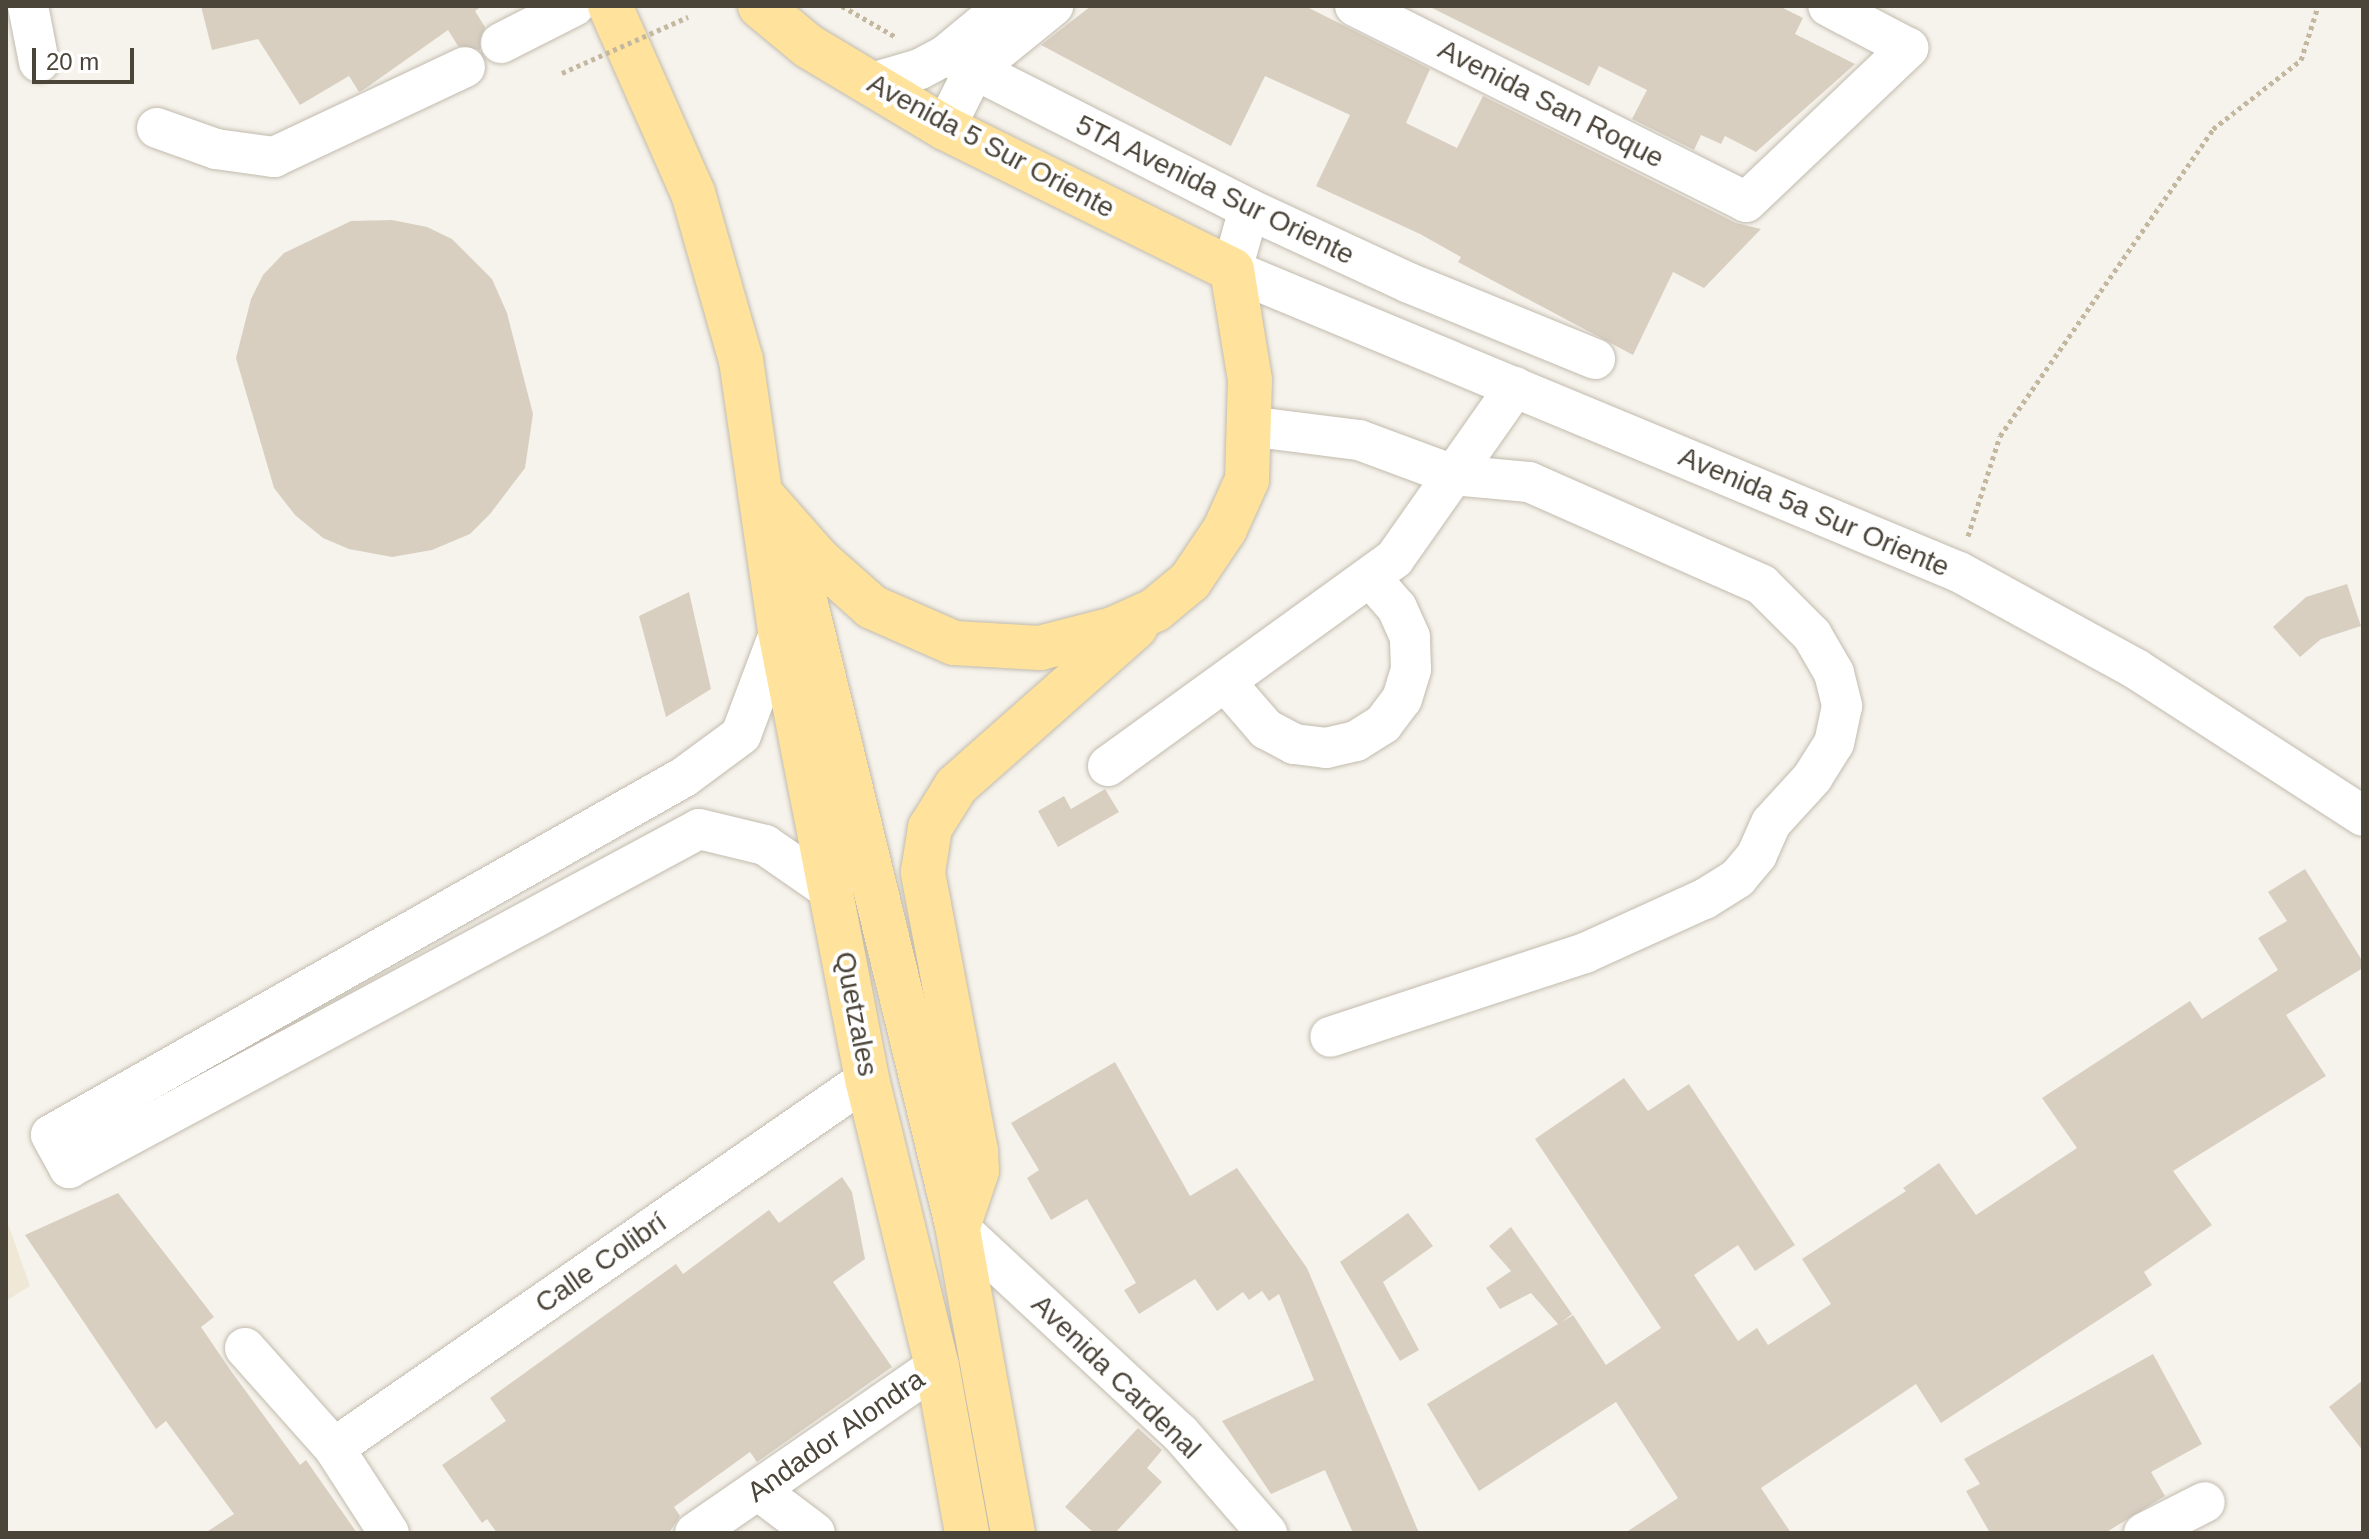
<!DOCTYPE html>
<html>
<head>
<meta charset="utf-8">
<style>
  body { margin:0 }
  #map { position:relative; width:2369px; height:1539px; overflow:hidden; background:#f6f3ec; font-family:Helvetica,sans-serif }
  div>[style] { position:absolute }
  .education>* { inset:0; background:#efe8d6 }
  .building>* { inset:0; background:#d8cfc1 }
  .path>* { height:5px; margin-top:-2.5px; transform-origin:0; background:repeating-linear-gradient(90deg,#c4b79f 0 4px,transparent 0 8px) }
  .roads { filter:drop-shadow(0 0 2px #c2bbae) drop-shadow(0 0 2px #c2bbae) }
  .minor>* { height:40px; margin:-20px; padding:0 20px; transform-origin:20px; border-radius:20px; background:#fff }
  .major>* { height:44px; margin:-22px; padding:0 22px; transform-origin:22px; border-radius:22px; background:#ffe39c }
  .path-bridge>* { height:5px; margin-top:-2.5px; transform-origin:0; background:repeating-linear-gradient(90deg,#c4b79f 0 4px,transparent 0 8px) }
  span { translate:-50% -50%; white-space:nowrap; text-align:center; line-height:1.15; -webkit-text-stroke:8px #fff; paint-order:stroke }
  .street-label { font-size:28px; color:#4b4439 }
  .frame { position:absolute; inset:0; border:8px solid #4b4439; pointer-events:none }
  .scale { position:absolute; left:32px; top:48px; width:102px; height:36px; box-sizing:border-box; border:4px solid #4b4439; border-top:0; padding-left:10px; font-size:24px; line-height:28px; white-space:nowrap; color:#4b4439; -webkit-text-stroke:6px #fff; paint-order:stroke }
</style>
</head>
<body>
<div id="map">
  <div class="education">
    <i style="clip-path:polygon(6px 1218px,30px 1286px,6px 1301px)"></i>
  </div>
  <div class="building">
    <i style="clip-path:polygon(201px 6px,482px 6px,475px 11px,485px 27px,480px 50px,458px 46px,448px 30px,366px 88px,359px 92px,349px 76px,300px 105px,258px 39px,212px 50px)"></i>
    <i style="clip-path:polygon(1091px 6px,1305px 6px,1430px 69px,1406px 123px,1457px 148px,1483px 96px,1736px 223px,1761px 229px,1704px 288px,1673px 272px,1633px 355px,1458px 262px,1461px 257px,1420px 234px,1316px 186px,1350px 115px,1265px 76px,1231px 146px,1041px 45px)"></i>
    <i style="clip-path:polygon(1428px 6px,1779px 6px,1803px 18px,1795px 34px,1855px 64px,1756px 152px,1725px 136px,1721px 144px,1701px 135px,1694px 150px,1632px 119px,1647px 90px,1599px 66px,1589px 86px)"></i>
    <i style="clip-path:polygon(392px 220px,427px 227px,452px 239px,492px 279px,507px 313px,533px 414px,525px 468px,490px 514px,470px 534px,432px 550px,392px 557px,349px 549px,323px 538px,295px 515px,274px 488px,236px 358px,251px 299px,263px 275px,284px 253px,351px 221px)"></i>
    <i style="clip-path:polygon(2347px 584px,2361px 626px,2321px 639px,2300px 657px,2273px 627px,2306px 597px)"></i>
    <i style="clip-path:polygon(689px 592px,711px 689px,666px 717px,639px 616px)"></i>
    <i style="clip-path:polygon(1105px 789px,1119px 812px,1058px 847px,1038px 811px,1064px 796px,1071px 809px)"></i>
    <i style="clip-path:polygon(2305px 869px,2363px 962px,2363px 968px,2286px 1015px,2326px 1076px,2173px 1171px,2212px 1225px,2144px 1272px,2152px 1285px,1941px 1423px,1916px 1384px,1761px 1488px,1791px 1533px,1625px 1533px,1678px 1498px,1616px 1402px,1479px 1491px,1427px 1404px,1558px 1324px,1531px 1293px,1500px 1309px,1486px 1288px,1511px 1271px,1489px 1246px,1511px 1227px,1572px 1314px,1562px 1322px,1573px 1315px,1606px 1365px,1661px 1328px,1535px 1139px,1624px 1078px,1648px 1111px,1689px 1084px,1795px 1245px,1755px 1271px,1738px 1245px,1694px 1275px,1738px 1341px,1757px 1328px,1768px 1345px,1831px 1304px,1802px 1259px,1906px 1191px,1903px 1188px,1939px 1163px,1976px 1215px,2077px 1148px,2042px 1098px,2190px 1001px,2202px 1019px,2278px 970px,2258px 938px,2287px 921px,2268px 892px)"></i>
    <i style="clip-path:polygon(1115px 1062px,1190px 1196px,1237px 1168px,1307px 1268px,1419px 1533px,1353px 1533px,1325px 1470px,1271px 1494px,1222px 1421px,1314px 1380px,1279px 1294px,1269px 1301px,1262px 1291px,1249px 1300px,1243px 1292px,1217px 1311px,1195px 1279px,1139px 1314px,1124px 1290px,1136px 1283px,1087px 1199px,1051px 1220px,1027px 1178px,1039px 1170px,1011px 1123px)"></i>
    <i style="clip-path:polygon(842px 1177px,852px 1192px,865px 1259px,833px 1282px,892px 1367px,757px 1462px,750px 1452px,674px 1507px,680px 1516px,669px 1533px,497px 1533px,487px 1519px,482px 1523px,442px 1465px,506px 1421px,490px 1398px,676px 1264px,683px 1274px,769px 1210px,779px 1223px)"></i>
    <i style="clip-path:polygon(118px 1193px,214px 1317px,201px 1327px,231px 1371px,300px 1465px,306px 1460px,357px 1533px,205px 1533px,234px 1514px,166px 1421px,156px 1429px,25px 1235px)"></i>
    <i style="clip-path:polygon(1408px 1213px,1433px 1246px,1383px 1282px,1419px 1350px,1400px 1361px,1340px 1262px)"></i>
    <i style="clip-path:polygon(2153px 1354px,2202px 1444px,2151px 1472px,2165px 1496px,2105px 1533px,1990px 1533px,1966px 1491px,1980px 1484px,1964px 1459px)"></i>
    <i style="clip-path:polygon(2363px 1380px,2363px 1451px,2329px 1407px)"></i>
    <i style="clip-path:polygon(1138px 1428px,1162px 1450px,1147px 1468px,1162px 1482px,1115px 1533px,1094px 1533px,1065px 1507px)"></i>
  </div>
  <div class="path">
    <i style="left:842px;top:6px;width:62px;rotate:29.9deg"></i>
    <i style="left:1968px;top:536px;width:105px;rotate:-72.3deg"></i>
    <i style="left:2000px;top:436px;width:374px;rotate:-55.2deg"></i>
    <i style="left:2213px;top:129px;width:112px;rotate:-38.1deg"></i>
    <i style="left:2301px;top:60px;width:57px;rotate:-72.5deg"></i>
  </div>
  <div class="roads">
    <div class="minor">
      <i style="left:28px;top:6px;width:57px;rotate:78.9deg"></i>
      <i style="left:1355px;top:6px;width:437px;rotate:26.6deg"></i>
      <i style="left:1746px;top:202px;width:224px;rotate:-43.5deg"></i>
      <i style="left:1908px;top:48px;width:90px;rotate:-152.3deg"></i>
      <i style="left:501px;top:43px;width:82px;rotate:-26.9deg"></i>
      <i style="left:946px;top:55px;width:340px;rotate:26.9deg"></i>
      <i style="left:1249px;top:209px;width:176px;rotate:24.8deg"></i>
      <i style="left:1409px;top:283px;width:201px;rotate:22.2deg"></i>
      <i style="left:872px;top:83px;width:50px;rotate:-16.3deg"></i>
      <i style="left:920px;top:69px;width:30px;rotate:-28deg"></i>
      <i style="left:946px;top:55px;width:77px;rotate:-39.7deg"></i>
      <i style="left:157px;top:128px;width:63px;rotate:19.6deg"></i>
      <i style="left:216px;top:149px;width:59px;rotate:7.9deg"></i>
      <i style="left:274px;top:157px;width:211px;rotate:-25.2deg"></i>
      <i style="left:945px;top:128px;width:65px;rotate:-63.4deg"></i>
      <i style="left:974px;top:70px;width:102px;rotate:-39deg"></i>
      <i style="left:1249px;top:209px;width:63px;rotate:105.6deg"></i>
      <i style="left:1232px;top:270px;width:787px;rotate:22.56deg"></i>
      <i style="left:1959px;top:572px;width:202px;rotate:28.7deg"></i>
      <i style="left:2136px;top:669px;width:270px;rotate:32.9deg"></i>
      <i style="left:1248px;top:426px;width:112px;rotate:7.2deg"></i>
      <i style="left:1359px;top:440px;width:100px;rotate:20.4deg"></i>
      <i style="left:1453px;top:475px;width:76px;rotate:5.3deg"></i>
      <i style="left:1529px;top:482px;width:255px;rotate:23.8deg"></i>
      <i style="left:1762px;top:585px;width:71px;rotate:45deg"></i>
      <i style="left:1812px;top:635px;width:44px;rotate:59.9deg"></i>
      <i style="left:1834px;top:673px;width:34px;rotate:76deg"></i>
      <i style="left:1842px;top:706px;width:38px;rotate:102deg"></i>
      <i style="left:1834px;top:743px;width:40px;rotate:122deg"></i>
      <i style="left:1813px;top:777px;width:62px;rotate:132.4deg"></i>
      <i style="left:1771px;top:823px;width:35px;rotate:114deg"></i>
      <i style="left:1757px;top:855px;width:30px;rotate:130deg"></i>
      <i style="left:1738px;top:878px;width:40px;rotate:148deg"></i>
      <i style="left:1704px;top:899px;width:131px;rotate:155.6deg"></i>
      <i style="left:1585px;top:953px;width:268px;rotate:161.8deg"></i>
      <i style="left:780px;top:631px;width:111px;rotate:110.6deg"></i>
      <i style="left:741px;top:735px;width:71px;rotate:143.6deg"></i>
      <i style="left:684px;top:777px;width:727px;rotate:150.51deg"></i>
      <i style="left:51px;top:1135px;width:38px;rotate:61deg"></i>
      <i style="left:69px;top:1168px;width:715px;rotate:-28.28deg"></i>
      <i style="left:699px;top:829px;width:68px;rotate:13.6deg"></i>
      <i style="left:765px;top:845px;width:83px;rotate:34.7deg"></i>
      <i style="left:1227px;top:684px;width:60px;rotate:49.1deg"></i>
      <i style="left:1266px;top:729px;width:32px;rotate:28deg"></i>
      <i style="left:1294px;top:744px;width:32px;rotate:7deg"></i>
      <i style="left:1326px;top:748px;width:31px;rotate:-13deg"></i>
      <i style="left:1356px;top:741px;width:32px;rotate:-32deg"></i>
      <i style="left:1383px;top:724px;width:31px;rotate:-53deg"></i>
      <i style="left:1402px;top:699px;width:31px;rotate:-73deg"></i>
      <i style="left:1411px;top:669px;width:32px;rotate:-92deg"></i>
      <i style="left:1410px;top:637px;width:32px;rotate:-114deg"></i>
      <i style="left:1397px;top:608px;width:38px;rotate:-131deg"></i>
      <i style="left:1108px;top:766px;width:354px;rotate:-35.9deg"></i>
      <i style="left:1395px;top:558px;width:209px;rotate:-54.9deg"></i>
      <i style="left:958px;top:1227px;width:303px;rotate:42.9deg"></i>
      <i style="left:1180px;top:1433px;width:133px;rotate:49deg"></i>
      <i style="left:245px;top:1348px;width:134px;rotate:48.3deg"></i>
      <i style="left:334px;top:1448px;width:101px;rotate:57.1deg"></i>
      <i style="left:334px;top:1448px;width:648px;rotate:-34.7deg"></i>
      <i style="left:758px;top:1490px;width:71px;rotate:37deg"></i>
      <i style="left:695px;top:1533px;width:294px;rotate:-34.6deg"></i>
      <i style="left:2144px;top:1533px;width:68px;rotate:-26.9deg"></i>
    </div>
    <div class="major">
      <i style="left:610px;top:6px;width:205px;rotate:66.1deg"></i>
      <i style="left:693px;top:193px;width:174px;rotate:74deg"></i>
      <i style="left:741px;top:360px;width:274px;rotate:81.8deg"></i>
      <i style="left:780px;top:631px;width:456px;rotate:79deg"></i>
      <i style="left:867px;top:1079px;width:295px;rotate:76.3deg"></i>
      <i style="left:937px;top:1366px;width:170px;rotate:79.8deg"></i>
      <i style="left:760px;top:6px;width:62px;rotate:39.8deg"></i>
      <i style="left:808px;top:46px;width:160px;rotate:30.9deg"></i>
      <i style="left:945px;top:128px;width:320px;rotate:26.3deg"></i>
      <i style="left:1232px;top:270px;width:111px;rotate:80.7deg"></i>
      <i style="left:1250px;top:380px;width:100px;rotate:91.7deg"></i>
      <i style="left:1247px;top:480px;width:54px;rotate:114.2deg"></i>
      <i style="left:1225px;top:529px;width:63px;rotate:123.9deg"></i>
      <i style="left:1190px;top:581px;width:45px;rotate:140.4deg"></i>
      <i style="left:1155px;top:610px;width:46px;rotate:155.7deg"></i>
      <i style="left:1113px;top:629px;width:75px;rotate:165.4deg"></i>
      <i style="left:1040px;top:648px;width:86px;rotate:-176.7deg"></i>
      <i style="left:954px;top:643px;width:90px;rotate:-156.3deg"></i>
      <i style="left:872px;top:607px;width:71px;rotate:-138.4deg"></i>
      <i style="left:819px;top:560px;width:89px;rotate:-131.4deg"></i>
      <i style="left:796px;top:563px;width:681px;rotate:76.33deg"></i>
      <i style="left:957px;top:1225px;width:313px;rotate:79.7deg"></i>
      <i style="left:958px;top:1227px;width:59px;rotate:-71.3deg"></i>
      <i style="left:977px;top:1171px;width:20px;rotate:-93deg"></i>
      <i style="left:976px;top:1151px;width:284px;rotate:-100.8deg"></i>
      <i style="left:923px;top:872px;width:45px;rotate:-81deg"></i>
      <i style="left:930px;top:828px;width:49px;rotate:-58.2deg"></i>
      <i style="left:956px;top:786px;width:240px;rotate:-41.5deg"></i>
    </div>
  </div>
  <div class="path-bridge">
    <i style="left:562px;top:73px;width:138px;rotate:-24deg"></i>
  </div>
  <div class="street-label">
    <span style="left:1551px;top:104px;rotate:27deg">Avenida San Roque</span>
    <span style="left:991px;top:146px;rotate:28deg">Avenida 5 Sur Oriente</span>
    <span style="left:1215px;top:190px;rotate:26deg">5TA Avenida Sur Oriente</span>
    <span style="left:1814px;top:512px;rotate:23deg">Avenida 5a Sur Oriente</span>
    <span style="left:856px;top:1014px;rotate:79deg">Quetzales</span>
    <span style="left:601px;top:1263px;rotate:-35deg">Calle Colibrí</span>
    <span style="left:1116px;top:1377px;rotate:44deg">Avenida Cardenal</span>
    <span style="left:836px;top:1436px;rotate:-35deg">Andador Alondra</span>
  </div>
  <div class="frame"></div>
  <div class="scale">20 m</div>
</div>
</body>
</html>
